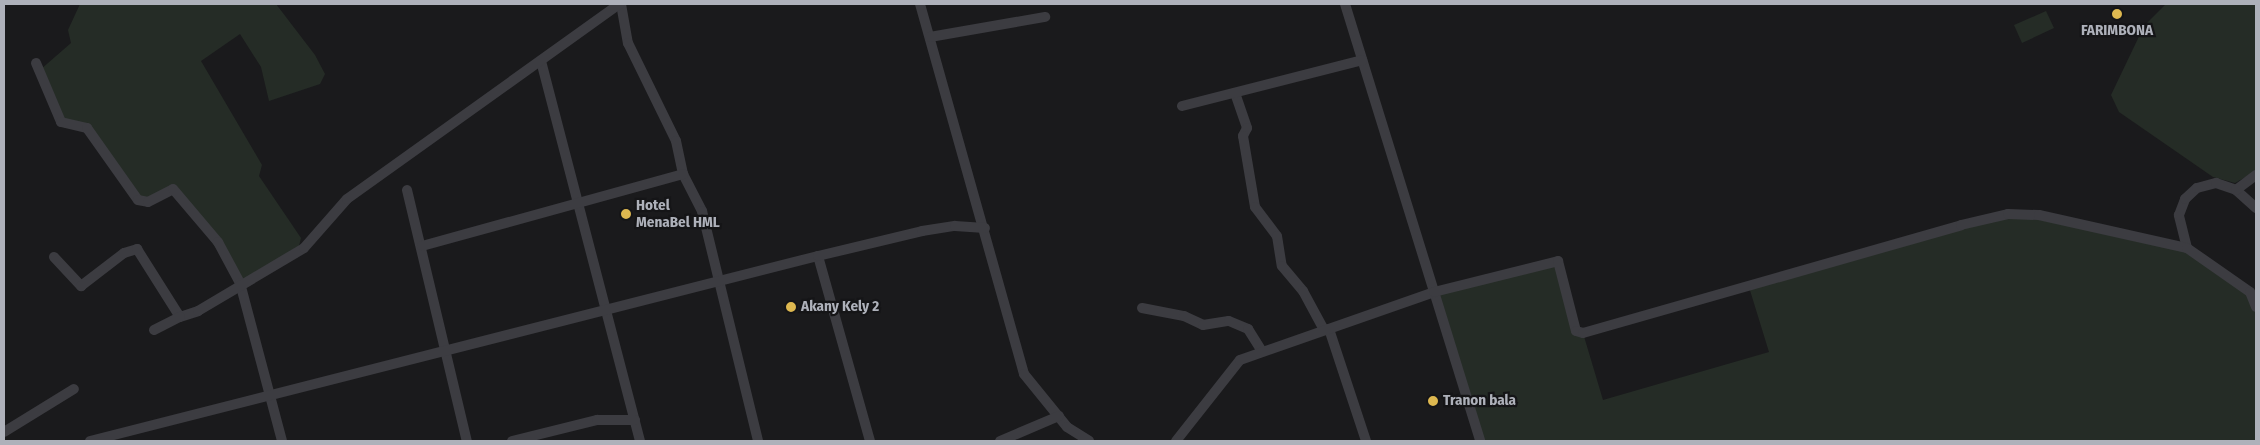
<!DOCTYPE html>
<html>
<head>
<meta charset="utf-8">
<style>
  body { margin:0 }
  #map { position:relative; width:2260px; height:445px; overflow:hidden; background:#1a1a1c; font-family:"Fira Sans Condensed",sans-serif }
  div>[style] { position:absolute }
  .green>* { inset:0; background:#252c26 }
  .street>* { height:10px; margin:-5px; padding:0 5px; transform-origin:5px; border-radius:5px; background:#3c3c41 }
  .dots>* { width:14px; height:14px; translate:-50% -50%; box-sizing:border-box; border:2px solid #151517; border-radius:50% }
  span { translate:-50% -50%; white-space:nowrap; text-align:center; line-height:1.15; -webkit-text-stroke:4.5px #151517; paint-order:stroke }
  .poi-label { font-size:15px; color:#aeb1ba; font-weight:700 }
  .left { translate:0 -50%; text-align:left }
  .frame { position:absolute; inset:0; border:5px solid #aeb1ba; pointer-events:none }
</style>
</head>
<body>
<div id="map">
  <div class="green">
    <i style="clip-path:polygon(80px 4px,276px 4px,315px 55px,325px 74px,320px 84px,269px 101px,261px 67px,240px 34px,201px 61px,262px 165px,259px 176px,301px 238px,299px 246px,239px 282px,176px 190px,147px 206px,86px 129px,64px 128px,40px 70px,71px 43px,68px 30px)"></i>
    <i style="clip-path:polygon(2166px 4px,2256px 4px,2256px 171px,2235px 183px,2213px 177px,2119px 112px,2111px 95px,2144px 26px)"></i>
    <i style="clip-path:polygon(2046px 11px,2054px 28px,2022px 43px,2014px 25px)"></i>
    <i style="clip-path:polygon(2008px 214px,2187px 248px,2250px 292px,2256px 307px,2256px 441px,1480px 441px,1434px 292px,1558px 261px,1576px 331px,1583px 333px,1603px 400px,1769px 352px,1749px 287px)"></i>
  </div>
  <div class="street">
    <i style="left:621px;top:4px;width:40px;rotate:80deg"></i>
    <i style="left:628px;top:43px;width:109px;rotate:63.9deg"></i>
    <i style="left:676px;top:141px;width:34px;rotate:78deg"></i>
    <i style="left:683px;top:174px;width:42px;rotate:62.8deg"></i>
    <i style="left:702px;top:211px;width:237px;rotate:76.3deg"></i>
    <i style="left:920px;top:4px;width:384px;rotate:74.3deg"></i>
    <i style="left:1024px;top:374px;width:68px;rotate:50.9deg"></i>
    <i style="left:1067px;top:427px;width:26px;rotate:32deg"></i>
    <i style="left:1345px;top:4px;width:457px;rotate:72.8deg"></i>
    <i style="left:930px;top:37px;width:117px;rotate:-9.9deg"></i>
    <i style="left:541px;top:61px;width:393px;rotate:75.4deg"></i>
    <i style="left:36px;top:63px;width:64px;rotate:67deg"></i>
    <i style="left:61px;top:122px;width:27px;rotate:13deg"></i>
    <i style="left:87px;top:128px;width:88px;rotate:54.7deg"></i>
    <i style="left:138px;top:200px;width:10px;rotate:11deg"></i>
    <i style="left:148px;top:202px;width:28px;rotate:-27deg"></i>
    <i style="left:173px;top:189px;width:70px;rotate:49.7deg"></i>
    <i style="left:218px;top:242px;width:47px;rotate:61.8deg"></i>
    <i style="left:240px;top:283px;width:163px;rotate:75.1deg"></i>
    <i style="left:1235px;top:93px;width:37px;rotate:71deg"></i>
    <i style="left:1247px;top:128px;width:9px;rotate:117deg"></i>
    <i style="left:1243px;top:136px;width:72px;rotate:80.4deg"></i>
    <i style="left:1255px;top:207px;width:36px;rotate:53deg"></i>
    <i style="left:1277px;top:236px;width:30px;rotate:81deg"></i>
    <i style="left:1282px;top:266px;width:33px;rotate:50deg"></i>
    <i style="left:1303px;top:291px;width:44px;rotate:61.7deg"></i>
    <i style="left:1182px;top:106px;width:186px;rotate:-14.3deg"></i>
    <i style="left:407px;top:190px;width:258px;rotate:76.6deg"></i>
    <i style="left:2236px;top:190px;width:27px;rotate:42deg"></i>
    <i style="left:422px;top:246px;width:271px;rotate:-15.4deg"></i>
    <i style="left:2187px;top:248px;width:34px;rotate:-104deg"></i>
    <i style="left:2179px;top:215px;width:17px;rotate:-69deg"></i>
    <i style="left:2185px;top:199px;width:16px;rotate:-43deg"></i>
    <i style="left:2197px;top:188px;width:20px;rotate:-15deg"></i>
    <i style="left:2216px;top:183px;width:21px;rotate:19deg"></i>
    <i style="left:2236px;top:190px;width:25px;rotate:-37deg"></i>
    <i style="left:818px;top:256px;width:192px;rotate:74.3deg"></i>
    <i style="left:54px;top:257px;width:40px;rotate:47deg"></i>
    <i style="left:81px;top:286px;width:54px;rotate:-37.5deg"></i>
    <i style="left:124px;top:253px;width:14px;rotate:-17deg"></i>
    <i style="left:137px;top:249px;width:80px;rotate:57.7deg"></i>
    <i style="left:180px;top:317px;width:19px;rotate:-18deg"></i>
    <i style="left:198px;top:311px;width:123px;rotate:-30.7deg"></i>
    <i style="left:304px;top:248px;width:65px;rotate:-48.7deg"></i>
    <i style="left:347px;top:199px;width:335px;rotate:-35.6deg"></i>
    <i style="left:1142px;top:308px;width:43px;rotate:10.8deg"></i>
    <i style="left:1184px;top:316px;width:21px;rotate:25deg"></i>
    <i style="left:1203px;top:325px;width:26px;rotate:-9deg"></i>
    <i style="left:1229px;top:321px;width:21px;rotate:23deg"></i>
    <i style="left:1248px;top:329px;width:25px;rotate:58deg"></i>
    <i style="left:1329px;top:329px;width:118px;rotate:71.7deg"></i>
    <i style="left:154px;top:330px;width:29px;rotate:-27deg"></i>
    <i style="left:4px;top:432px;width:82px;rotate:-31.6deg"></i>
    <i style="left:90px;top:441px;width:751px;rotate:-14.26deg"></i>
    <i style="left:818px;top:256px;width:107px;rotate:-13.5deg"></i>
    <i style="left:922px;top:231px;width:33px;rotate:-9deg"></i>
    <i style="left:955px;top:226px;width:30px;rotate:4deg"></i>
    <i style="left:512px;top:441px;width:88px;rotate:-13.9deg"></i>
    <i style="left:597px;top:420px;width:38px"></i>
    <i style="left:1000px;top:441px;width:64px;rotate:-23deg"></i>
    <i style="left:1176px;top:441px;width:103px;rotate:-51.7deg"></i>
    <i style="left:1240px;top:360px;width:206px;rotate:-19.3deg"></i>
    <i style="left:1434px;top:292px;width:128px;rotate:-14deg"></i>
    <i style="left:1558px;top:261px;width:72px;rotate:75.6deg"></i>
    <i style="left:1576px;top:331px;width:7px;rotate:16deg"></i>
    <i style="left:1583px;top:333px;width:393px;rotate:-15.9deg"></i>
    <i style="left:1961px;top:225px;width:48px;rotate:-13.2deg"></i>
    <i style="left:2008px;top:214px;width:31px;rotate:2deg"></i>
    <i style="left:2039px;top:215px;width:152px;rotate:12.6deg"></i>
    <i style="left:2187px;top:248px;width:77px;rotate:34.9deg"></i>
    <i style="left:2250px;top:292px;width:16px;rotate:68deg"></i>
  </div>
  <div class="dots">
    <i style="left:2117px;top:14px;background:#deb850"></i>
    <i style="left:626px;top:214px;background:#deb850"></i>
    <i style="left:791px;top:307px;background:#deb850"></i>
    <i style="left:1433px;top:401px;background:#deb850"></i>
  </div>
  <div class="poi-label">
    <span style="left:2117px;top:31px">FARIMBONA</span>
    <span class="left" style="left:636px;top:214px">Hotel<br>MenaBel HML</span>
    <span class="left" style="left:801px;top:307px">Akany Kely 2</span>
    <span class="left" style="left:1443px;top:401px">Tranon bala</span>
  </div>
  <div class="frame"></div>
</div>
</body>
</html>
